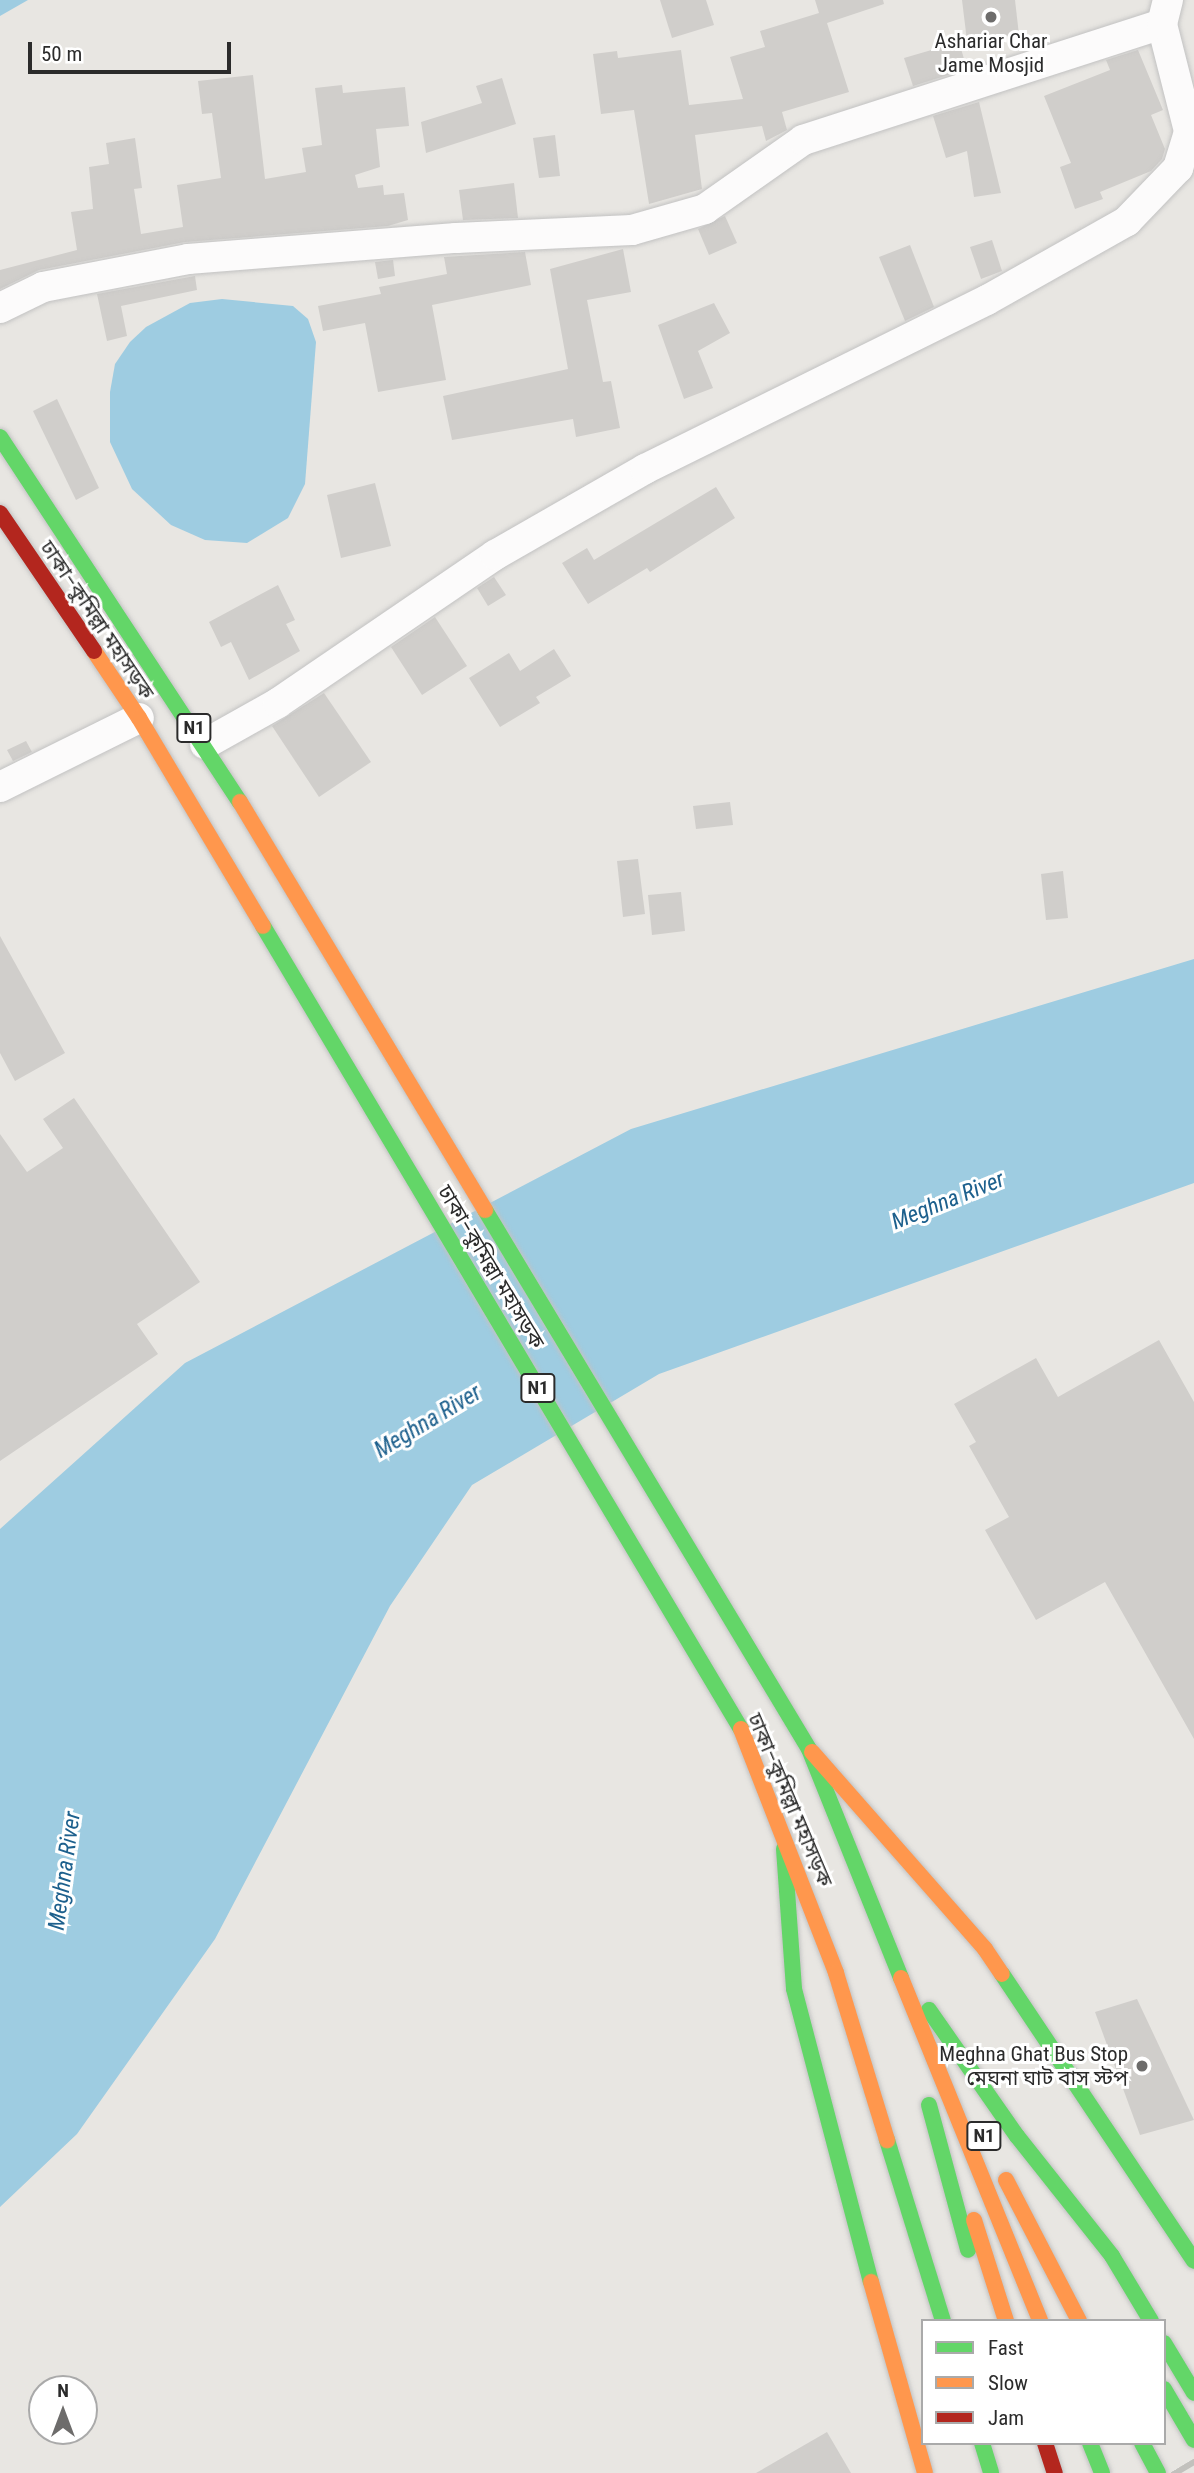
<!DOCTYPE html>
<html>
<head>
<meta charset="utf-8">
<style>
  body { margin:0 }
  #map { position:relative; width:1194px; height:2473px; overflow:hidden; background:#e8e6e2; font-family:"Roboto Condensed","Noto Sans Bengali",sans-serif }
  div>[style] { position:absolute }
  .water>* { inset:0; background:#9ecce1 }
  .building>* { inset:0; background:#d0cecb }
  .highway-tunnel>* { height:38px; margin-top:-19px; transform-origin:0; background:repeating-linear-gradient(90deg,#c2c1bd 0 38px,transparent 0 57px) }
  .roads { filter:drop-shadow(0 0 2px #c2c2c2) drop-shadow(0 0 2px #c2c2c2) }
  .street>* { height:30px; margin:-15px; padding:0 15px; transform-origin:15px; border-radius:15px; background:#fcfbfb }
  .fast>* { height:16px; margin:-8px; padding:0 8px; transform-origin:8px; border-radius:8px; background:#63d668 }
  .slow>* { height:16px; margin:-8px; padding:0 8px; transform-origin:8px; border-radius:8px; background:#ff974d }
  .jam>* { height:16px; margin:-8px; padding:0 8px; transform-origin:8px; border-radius:8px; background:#b3261e }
  .dots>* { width:19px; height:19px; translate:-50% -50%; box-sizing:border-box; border:4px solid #fff; border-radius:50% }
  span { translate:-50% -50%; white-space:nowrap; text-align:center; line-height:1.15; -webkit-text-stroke:6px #fff; paint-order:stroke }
  .shield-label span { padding:2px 5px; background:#fff; border:2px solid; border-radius:5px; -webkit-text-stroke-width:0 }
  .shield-label { font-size:19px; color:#2b2b2b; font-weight:700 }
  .poi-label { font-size:21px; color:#2b2b2b }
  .right { translate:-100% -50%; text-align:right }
  .street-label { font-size:21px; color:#2b2b2b }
  .water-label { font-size:23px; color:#1d608d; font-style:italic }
  .legend { position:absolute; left:921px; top:2319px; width:245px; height:126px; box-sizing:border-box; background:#fff; border:2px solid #aaa; margin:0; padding:9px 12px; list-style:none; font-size:21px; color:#2b2b2b }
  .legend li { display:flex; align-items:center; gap:14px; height:35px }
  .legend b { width:35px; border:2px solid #aaa }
  .north { position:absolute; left:28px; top:2375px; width:70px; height:70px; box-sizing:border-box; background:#fff; border:2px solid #aaa; border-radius:50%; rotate:0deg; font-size:19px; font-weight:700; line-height:28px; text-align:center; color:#2b2b2b }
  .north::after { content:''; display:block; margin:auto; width:24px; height:32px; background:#6d6c6b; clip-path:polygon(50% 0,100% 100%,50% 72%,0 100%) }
  .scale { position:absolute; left:28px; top:42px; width:203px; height:32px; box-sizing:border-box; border:4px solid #2b2b2b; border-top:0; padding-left:9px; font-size:21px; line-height:24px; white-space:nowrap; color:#2b2b2b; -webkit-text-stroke:5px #fff; paint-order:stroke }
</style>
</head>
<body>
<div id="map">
  <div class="water">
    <i style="clip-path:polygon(0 0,28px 0,0 16px)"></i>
    <i style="clip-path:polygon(222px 299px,293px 306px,308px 319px,316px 342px,305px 484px,288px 518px,247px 543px,205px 540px,171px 525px,132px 489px,110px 442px,110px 392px,115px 364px,130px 342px,146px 327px,190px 303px)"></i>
    <i style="clip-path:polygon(1194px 959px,1194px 1183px,659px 1374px,472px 1485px,390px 1606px,215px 1939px,77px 2134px,0 2207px,0 1529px,185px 1363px,631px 1129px)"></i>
  </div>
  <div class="building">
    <i style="clip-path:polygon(660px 0,706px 0,714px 25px,672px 38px)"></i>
    <i style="clip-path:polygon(815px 0,883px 0,884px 4px,827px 23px,849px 92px,782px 112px,787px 130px,766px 141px,762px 126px,695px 135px,702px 189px,649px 204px,634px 110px,601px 114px,593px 54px,617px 51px,618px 58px,681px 50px,689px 105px,743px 99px,730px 57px,765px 47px,760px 31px,819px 13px)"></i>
    <i style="clip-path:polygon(962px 0,1015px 0,1019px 35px,967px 41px)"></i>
    <i style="clip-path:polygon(959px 42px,967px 69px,913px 86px,904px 58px)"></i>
    <i style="clip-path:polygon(1138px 50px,1163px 110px,1151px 115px,1165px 149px,1162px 159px,1151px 171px,1100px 192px,1103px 199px,1075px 209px,1060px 167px,1071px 163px,1044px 96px,1110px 70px,1106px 60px)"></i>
    <i style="clip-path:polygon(253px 75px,265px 179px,306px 172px,302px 148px,322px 145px,315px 88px,342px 85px,343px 93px,405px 87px,409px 126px,376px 129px,380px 167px,355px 175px,358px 188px,383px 185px,384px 195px,404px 193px,408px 220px,388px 226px,185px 242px,39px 270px,0 289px,0 270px,77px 250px,71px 212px,93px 209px,89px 167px,109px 164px,106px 143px,135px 138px,142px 188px,134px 189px,141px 234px,183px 227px,177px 185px,221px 178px,212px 113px,202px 114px,198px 81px)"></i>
    <i style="clip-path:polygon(502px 78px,516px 124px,426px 153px,421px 122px,482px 103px,476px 86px)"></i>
    <i style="clip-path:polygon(979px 102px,1001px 193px,974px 197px,967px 151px,946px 158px,933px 116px)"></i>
    <i style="clip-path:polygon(555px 135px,560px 176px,539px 178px,533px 138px)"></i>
    <i style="clip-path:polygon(514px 183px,518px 218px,463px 220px,459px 190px)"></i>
    <i style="clip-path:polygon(725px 216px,737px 243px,709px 255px,698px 229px)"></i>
    <i style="clip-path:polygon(992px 240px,1002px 271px,981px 279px,970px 247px)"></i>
    <i style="clip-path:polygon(910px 245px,934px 307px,905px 321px,879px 257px)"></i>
    <i style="clip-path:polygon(623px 249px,631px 292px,587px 300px,603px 382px,611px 381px,620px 428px,576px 437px,573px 419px,452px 440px,443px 396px,568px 369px,550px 269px)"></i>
    <i style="clip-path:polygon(525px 252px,531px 285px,432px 305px,446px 380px,378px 392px,365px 323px,323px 331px,318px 306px,381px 294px,379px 287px,447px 274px,444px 257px)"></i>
    <i style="clip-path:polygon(393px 260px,395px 276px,378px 279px,375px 262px)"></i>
    <i style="clip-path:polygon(195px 276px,197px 290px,121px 306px,127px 336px,107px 341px,97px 294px)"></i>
    <i style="clip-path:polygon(714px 303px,730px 333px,698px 351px,713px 388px,684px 399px,658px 325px)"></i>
    <i style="clip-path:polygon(57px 399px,99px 488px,76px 500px,33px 411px)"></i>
    <i style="clip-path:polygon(375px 483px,391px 546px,341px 558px,327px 495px)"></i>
    <i style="clip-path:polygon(716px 487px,735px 518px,650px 572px,647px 568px,588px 604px,562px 563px,587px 548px,594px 560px)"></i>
    <i style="clip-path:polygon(494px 577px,506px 595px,488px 606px,477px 588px)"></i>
    <i style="clip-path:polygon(278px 585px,295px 620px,286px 624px,300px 651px,249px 680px,231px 642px,221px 647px,209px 622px)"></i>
    <i style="clip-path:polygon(435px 617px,467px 666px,422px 695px,391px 647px)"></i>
    <i style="clip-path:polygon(554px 649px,571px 676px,536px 697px,540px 703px,500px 727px,469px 678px,509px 653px,520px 671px)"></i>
    <i style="clip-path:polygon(324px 693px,371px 762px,319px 797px,272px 726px)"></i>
    <i style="clip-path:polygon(26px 741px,32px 752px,13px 761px,7px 750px)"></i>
    <i style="clip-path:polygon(730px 802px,733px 825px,696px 829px,693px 806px)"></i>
    <i style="clip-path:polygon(638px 859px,645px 914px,623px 917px,617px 861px)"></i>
    <i style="clip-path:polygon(1063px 871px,1068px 918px,1046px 920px,1041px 874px)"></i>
    <i style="clip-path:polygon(681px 892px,685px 931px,652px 935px,648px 895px)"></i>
    <i style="clip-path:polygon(0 936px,65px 1053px,15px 1081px,0 1053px)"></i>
    <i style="clip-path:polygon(74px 1098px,200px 1282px,137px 1324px,158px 1354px,0 1461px,0 1134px,27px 1172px,63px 1148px,43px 1119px)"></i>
    <i style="clip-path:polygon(1159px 1340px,1194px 1402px,1194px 1739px,1105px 1582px,1036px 1620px,985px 1530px,1009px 1517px,969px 1446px,976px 1442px,954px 1404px,1036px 1358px,1058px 1397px)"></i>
    <i style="clip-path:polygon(1137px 1999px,1194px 2120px,1140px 2135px,1095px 2012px)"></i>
    <i style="clip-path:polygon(827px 2432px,851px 2473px,756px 2473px)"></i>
  </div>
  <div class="highway-tunnel">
    <i style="left:1178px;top:2468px;width:6px;rotate:59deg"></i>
  </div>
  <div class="roads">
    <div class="street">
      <i style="left:0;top:308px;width:48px;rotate:-26deg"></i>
      <i style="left:43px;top:287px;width:148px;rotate:-10.9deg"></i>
      <i style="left:188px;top:259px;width:269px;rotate:-4.5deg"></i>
      <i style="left:456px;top:238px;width:176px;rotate:-2.6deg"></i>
      <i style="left:632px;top:230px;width:76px;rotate:-16deg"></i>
      <i style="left:705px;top:209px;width:120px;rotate:-35.1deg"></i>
      <i style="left:803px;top:140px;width:377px;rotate:-17.9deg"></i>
      <i style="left:205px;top:744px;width:84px;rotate:-29.3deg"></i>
      <i style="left:278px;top:703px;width:263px;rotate:-34.3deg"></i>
      <i style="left:495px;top:555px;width:173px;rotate:-29.8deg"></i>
      <i style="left:645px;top:469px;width:381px;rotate:-26.3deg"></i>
      <i style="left:987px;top:300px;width:161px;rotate:-29.4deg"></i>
      <i style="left:1127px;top:221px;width:74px;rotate:-46.1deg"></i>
      <i style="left:1178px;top:168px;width:39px;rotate:-73deg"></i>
      <i style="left:1189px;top:131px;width:110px;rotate:-104.2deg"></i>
      <i style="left:1162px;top:24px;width:25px;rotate:-76deg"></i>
      <i style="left:0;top:787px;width:155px;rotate:-26.4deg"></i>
    </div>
    <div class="fast">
      <i style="left:0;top:437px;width:437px;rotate:56.7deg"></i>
      <i style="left:263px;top:926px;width:935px;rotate:59.24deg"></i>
      <i style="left:485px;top:1210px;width:629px;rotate:58.99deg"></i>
      <i style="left:809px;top:1749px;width:247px;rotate:68.1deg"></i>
      <i style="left:784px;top:1849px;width:140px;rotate:85.9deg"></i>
      <i style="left:794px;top:1989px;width:303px;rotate:75.3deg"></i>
      <i style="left:1002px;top:1974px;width:345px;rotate:56.2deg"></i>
      <i style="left:929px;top:2010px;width:154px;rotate:55.1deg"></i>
      <i style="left:1017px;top:2136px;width:153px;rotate:51.6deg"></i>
      <i style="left:1112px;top:2256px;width:76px;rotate:59deg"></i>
      <i style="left:929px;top:2105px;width:150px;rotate:74.9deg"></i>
      <i style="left:887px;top:2140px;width:189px;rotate:72.8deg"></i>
      <i style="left:1164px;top:2343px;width:58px;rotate:59deg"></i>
      <i style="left:1164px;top:2389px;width:59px;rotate:59.5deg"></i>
      <i style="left:982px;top:2443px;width:31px;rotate:73deg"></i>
      <i style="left:1090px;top:2443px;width:32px;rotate:68deg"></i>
      <i style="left:1142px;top:2443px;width:34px;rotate:62deg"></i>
    </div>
    <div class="slow">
      <i style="left:94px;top:651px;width:81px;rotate:56.1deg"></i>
      <i style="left:139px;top:718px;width:242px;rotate:59.2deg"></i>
      <i style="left:240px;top:802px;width:476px;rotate:59deg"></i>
      <i style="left:741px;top:1729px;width:262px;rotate:68.7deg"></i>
      <i style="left:836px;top:1973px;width:175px;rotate:73deg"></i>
      <i style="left:812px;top:1752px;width:262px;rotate:48.7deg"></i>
      <i style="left:985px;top:1949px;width:30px;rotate:56deg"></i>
      <i style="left:901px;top:1978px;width:370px;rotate:67.9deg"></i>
      <i style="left:1006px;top:2180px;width:159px;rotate:62.6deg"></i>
      <i style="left:974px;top:2220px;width:106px;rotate:72.4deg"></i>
      <i style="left:871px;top:2282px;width:198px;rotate:74.2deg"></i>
    </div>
    <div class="jam">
      <i style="left:0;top:513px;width:167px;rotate:55.7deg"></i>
      <i style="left:1045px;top:2443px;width:32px;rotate:72deg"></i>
    </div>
  </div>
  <div class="dots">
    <i style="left:991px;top:17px;background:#6d6c6b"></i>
    <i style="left:1142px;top:2066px;background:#6d6c6b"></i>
  </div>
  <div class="shield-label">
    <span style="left:194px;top:728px">N1</span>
    <span style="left:538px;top:1388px">N1</span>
    <span style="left:984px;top:2136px">N1</span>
  </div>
  <div class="poi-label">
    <span style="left:991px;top:53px">Ashariar Char<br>Jame Mosjid</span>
    <span class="right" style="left:1128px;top:2066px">Meghna Ghat Bus Stop<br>মেঘনা ঘাট বাস স্টপ</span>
  </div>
  <div class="street-label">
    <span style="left:97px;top:620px;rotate:56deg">ঢাকা–কুমিল্লা মহাসড়ক</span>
    <span style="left:491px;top:1267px;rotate:59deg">ঢাকা–কুমিল্লা মহাসড়ক</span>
    <span style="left:790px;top:1800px;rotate:67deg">ঢাকা–কুমিল্লা মহাসড়ক</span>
  </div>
  <div class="water-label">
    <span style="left:948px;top:1201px;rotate:-22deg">Meghna River</span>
    <span style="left:428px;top:1422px;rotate:-31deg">Meghna River</span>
    <span style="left:65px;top:1871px;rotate:-82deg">Meghna River</span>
  </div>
  <ul class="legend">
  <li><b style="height:9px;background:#63d668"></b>Fast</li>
  <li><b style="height:9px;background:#ff974d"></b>Slow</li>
  <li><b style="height:9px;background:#b3261e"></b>Jam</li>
  </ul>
  <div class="north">N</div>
  <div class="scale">50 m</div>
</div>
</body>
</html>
